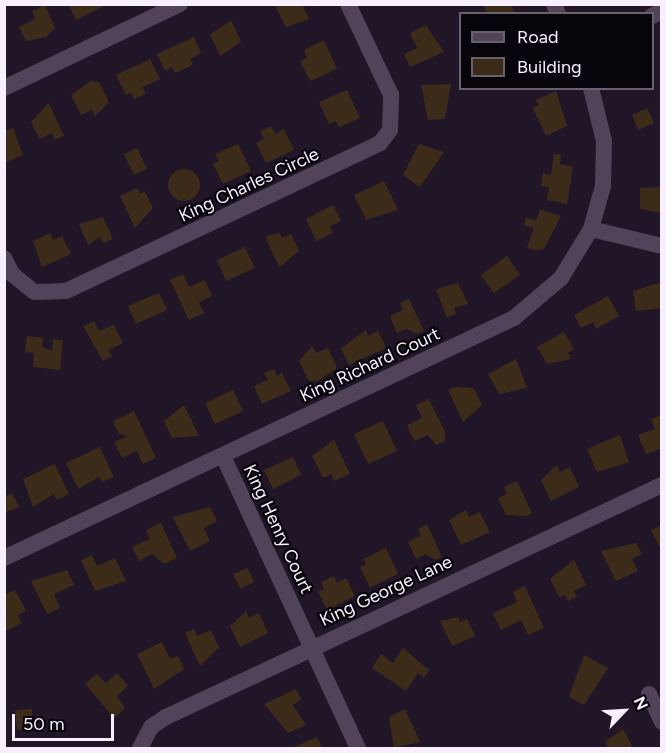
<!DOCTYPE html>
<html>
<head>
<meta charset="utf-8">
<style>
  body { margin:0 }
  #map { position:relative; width:666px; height:753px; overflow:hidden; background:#211528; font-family:Figtree,sans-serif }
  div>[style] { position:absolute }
  .building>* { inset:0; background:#3d2b19 }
  .round { border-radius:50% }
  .minor>* { height:16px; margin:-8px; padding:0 8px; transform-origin:8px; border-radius:8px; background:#51445a }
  span { translate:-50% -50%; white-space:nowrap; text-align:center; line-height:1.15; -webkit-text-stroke:4.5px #08040b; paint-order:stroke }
  .street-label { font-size:18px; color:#f8f0fe }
  .frame { position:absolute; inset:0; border:6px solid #f8f0fe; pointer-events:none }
  .legend { position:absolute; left:459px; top:12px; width:195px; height:78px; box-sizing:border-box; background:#08040b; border:2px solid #68626c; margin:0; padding:8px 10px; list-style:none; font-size:18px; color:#f8f0fe }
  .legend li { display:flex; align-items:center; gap:12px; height:30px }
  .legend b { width:30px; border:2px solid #68626c }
  .north { position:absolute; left:594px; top:681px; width:60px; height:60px; -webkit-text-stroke:4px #08040b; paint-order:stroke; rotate:65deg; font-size:16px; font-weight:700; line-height:24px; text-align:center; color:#f8f0fe }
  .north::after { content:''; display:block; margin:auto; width:21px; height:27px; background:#f8f0fe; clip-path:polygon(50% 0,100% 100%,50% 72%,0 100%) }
  .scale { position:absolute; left:12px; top:714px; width:102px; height:27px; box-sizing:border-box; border:3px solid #f8f0fe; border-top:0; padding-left:8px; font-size:18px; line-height:21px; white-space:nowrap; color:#f8f0fe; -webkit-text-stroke:4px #08040b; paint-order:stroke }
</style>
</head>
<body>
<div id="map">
  <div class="building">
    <i style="clip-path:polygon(108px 4px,76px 20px,69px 5px,70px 4px)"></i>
    <i style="clip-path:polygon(274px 4px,302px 4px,309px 19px,286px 27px)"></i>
    <i style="clip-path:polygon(483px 4px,511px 4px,515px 14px,487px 14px)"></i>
    <i style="clip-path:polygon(45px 5px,55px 28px,46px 37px,26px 41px,19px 27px,35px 19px,32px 11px)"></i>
    <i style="clip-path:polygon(231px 20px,241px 42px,220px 56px,210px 35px)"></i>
    <i style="clip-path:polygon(426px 25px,444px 52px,410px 67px,404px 54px,417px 48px,410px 33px)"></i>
    <i style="clip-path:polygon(194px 37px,201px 53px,190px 59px,193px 65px,175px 73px,172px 67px,165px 71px,157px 54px)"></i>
    <i style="clip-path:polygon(324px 40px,337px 69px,310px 81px,300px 61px,307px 58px,304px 50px)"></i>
    <i style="clip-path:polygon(150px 59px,160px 79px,143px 87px,146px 94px,134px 99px,131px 93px,126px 95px,116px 75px)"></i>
    <i style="clip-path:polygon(91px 81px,99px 82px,109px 102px,95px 116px,92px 110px,81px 115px,71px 95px)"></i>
    <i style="clip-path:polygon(451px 84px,445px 119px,428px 120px,421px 85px)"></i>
    <i style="clip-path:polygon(347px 90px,360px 118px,339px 127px,336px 121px,329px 124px,319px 102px)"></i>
    <i style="clip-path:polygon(556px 91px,567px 126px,546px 136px,533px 108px,539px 105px,536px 100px)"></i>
    <i style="clip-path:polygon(49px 103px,64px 136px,55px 140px,52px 133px,39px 139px,31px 122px)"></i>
    <i style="clip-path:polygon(647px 108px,654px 123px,638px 130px,632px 115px)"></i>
    <i style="clip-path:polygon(272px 126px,275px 134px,284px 129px,294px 150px,266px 163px,256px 143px,264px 139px,260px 131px)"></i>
    <i style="clip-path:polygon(13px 128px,23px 155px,4px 163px,4px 131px)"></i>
    <i style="clip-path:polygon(238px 144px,251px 171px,223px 184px,213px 164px,219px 161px,215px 154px)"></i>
    <i style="clip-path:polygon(419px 144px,444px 152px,420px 187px,403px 175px)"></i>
    <i style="clip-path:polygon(137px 148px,147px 169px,134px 175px,124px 154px)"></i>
    <i style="clip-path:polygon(554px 154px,561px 155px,560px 164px,573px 167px,567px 204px,547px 200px,549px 187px,541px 186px,543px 173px,551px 175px)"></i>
    <i class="round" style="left:168px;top:169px;width:32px;height:32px"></i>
    <i style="clip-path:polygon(384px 181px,398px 210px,366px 220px,354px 195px)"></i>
    <i style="clip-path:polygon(661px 187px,662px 213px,640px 209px,640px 188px)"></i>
    <i style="clip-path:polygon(137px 188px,140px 194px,145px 191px,153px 208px,135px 228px,120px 196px)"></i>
    <i style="clip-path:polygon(333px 205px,341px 221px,330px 226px,333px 233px,316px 241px,306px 219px)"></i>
    <i style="clip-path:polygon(540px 209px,561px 216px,544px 249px,535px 250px,527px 248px,534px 228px,524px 225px,526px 217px,536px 221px)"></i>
    <i style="clip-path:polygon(103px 217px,113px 239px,104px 243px,100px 237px,88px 245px,79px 224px)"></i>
    <i style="clip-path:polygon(50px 233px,53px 240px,62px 236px,71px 254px,42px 267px,33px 241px)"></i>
    <i style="clip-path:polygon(280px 233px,282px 238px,291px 234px,299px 251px,279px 267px,265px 236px)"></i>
    <i style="clip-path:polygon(245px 247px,255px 268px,226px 281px,217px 260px)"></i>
    <i style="clip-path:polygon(507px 256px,520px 275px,494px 293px,481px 275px)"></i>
    <i style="clip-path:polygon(183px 274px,189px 287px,205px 280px,212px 296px,199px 302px,204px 313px,189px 320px,170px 280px)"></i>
    <i style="clip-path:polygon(662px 282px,662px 308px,636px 311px,633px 291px)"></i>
    <i style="clip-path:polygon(458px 283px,468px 304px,454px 308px,456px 314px,447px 318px,436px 289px)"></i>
    <i style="clip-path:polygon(159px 293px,167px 310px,136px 324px,128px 306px)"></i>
    <i style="clip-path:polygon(608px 296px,619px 316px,596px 329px,593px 322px,581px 328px,574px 315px)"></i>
    <i style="clip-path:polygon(409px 299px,424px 331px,417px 334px,406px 329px,397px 333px,390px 316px,403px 310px,400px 303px)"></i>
    <i style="clip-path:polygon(94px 321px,99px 331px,114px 325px,123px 343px,108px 350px,112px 356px,103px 361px,83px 326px)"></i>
    <i style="clip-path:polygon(366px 330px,368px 336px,378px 331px,386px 348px,349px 365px,341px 348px)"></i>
    <i style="clip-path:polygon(564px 332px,574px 349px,568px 353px,571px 359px,547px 364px,537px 347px)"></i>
    <i style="clip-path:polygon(27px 336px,43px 338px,42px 347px,52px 351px,53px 339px,63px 340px,60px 370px,33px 367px,34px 353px,25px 352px)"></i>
    <i style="clip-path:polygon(312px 346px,316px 353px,328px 348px,337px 368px,318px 381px,309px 381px,299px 361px)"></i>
    <i style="clip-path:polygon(516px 359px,527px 388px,499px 394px,488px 374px)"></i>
    <i style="clip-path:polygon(274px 369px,277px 376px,282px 373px,291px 391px,262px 404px,254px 386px,268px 380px,264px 373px)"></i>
    <i style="clip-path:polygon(455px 387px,474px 388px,482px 405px,463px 422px,448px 390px)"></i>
    <i style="clip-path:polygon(233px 390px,243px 411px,215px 424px,205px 403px)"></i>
    <i style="clip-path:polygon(429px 399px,445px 432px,445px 441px,436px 445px,428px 435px,414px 441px,407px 425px,422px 418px,416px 405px)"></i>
    <i style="clip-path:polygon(184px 405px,199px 436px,172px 438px,164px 421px)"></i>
    <i style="clip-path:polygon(134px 411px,156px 458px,143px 464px,137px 451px,122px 458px,114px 442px,128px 436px,119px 434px,113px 421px)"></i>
    <i style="clip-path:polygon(662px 415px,662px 448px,646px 454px,638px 435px,655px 429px,651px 419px)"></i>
    <i style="clip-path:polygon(383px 421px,397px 451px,368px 464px,354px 434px)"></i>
    <i style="clip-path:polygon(620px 435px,629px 462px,597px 472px,587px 449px)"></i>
    <i style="clip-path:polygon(334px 440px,350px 474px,334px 481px,331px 474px,323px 478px,312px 456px)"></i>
    <i style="clip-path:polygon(100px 447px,114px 477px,102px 482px,99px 477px,78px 489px,66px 463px)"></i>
    <i style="clip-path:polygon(293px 457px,301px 475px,273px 489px,264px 470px)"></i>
    <i style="clip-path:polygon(55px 464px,69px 494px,57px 500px,54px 494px,33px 507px,23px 479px)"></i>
    <i style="clip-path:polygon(557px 465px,560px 472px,570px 467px,579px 487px,551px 501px,541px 480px)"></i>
    <i style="clip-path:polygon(517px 481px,532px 513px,526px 516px,506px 515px,498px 498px,507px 494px,504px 487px)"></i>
    <i style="clip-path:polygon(12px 493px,19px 507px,4px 513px,4px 497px)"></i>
    <i style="clip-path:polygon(210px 507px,217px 521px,204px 528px,210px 541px,190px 551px,173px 517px)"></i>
    <i style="clip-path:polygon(466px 510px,469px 517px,480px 512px,490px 532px,461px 545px,449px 520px)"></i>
    <i style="clip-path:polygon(161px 523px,177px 558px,164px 564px,152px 554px,139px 561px,132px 547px,150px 539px,146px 530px)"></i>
    <i style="clip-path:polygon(427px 524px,442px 557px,436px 560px,425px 554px,416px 559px,408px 542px,421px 535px,418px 529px)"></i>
    <i style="clip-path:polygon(662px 525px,662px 552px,651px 530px)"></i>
    <i style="clip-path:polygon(636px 543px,642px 554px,632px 559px,638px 571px,616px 581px,601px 551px)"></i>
    <i style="clip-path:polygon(386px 548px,398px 574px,370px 588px,360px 567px,366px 565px,363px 559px)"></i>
    <i style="clip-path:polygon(92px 555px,97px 566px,115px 558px,126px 581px,95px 591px,81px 560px)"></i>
    <i style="clip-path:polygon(574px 560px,586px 585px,574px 591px,577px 597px,568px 601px,565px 595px,559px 597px,550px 579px)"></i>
    <i style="clip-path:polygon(248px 568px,254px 582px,240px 589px,233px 574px)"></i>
    <i style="clip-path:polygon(67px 570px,74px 585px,54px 594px,60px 608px,47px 614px,31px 581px)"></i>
    <i style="clip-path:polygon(334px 576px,337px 583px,346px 578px,355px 596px,327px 610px,318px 591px,324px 589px,321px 582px)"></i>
    <i style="clip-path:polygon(525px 586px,544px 628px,528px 635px,521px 620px,501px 630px,493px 613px,517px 602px,513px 592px)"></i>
    <i style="clip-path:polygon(15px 590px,26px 611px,18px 615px,22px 623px,4px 632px,4px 595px)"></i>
    <i style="clip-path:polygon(246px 611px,249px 618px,259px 613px,268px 633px,240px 647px,230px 626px)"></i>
    <i style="clip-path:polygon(458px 617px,460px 622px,467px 619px,475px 636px,452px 646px,440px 621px)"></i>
    <i style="clip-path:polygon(194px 629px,197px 636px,211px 630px,219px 647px,200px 666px,185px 633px)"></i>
    <i style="clip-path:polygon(162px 642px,170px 659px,178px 656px,184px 669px,154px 689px,137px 654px)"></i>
    <i style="clip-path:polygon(403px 648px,429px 670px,424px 678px,418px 673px,406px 691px,372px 668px,381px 654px,393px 663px)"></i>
    <i style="clip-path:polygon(584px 655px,608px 668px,584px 705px,569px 697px)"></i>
    <i style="clip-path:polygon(117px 673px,128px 686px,117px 696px,125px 708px,114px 718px,85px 684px,97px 674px,106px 683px)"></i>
    <i style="clip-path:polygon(296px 689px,301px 700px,293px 705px,306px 725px,288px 733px,264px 704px)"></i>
    <i style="clip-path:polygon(32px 709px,33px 729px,17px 730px,15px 710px)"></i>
    <i style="clip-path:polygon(405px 709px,420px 742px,394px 748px,389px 717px)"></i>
    <i style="clip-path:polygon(623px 729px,633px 748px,608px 748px,606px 741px)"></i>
    <i style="clip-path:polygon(317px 737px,322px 748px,292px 748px)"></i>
  </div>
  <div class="minor">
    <i style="left:554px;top:4px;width:11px;rotate:68deg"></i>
    <i style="left:652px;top:16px;width:11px;rotate:-27deg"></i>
    <i style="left:4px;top:88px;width:195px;rotate:-25.5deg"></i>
    <i style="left:591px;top:229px;width:73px;rotate:13.5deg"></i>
    <i style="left:4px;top:258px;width:18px;rotate:63deg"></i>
    <i style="left:12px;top:274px;width:28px;rotate:39deg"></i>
    <i style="left:34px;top:292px;width:32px;rotate:-2deg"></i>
    <i style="left:66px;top:291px;width:347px;rotate:-25.2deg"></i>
    <i style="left:380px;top:143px;width:16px;rotate:-52deg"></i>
    <i style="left:390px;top:130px;width:35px;rotate:-88deg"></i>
    <i style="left:391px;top:95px;width:101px;rotate:-115.3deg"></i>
    <i style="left:223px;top:456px;width:322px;rotate:65.2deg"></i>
    <i style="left:4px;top:558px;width:564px;rotate:-25.2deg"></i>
    <i style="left:514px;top:318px;width:62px;rotate:-40.4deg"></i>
    <i style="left:561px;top:278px;width:57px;rotate:-58.5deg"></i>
    <i style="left:591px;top:229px;width:45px;rotate:-74.4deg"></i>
    <i style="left:603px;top:186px;width:45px;rotate:-88.7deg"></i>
    <i style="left:604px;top:141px;width:55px;rotate:-103.8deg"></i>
    <i style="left:649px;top:694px;width:31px;rotate:65deg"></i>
    <i style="left:140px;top:748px;width:24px;rotate:-62deg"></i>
    <i style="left:151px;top:727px;width:18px;rotate:-34deg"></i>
    <i style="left:166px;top:717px;width:548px;rotate:-25.07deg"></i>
  </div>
  <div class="street-label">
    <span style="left:249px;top:185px;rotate:-25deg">King Charles Circle</span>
    <span style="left:370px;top:365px;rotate:-25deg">King Richard Court</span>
    <span style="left:278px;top:529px;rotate:65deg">King Henry Court</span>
    <span style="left:386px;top:591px;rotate:-25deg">King George Lane</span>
  </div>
  <div class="frame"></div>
  <ul class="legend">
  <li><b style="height:8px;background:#51445a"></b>Road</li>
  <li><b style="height:16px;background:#3d2b19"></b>Building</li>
  </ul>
  <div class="north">N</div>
  <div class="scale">50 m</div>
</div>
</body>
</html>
